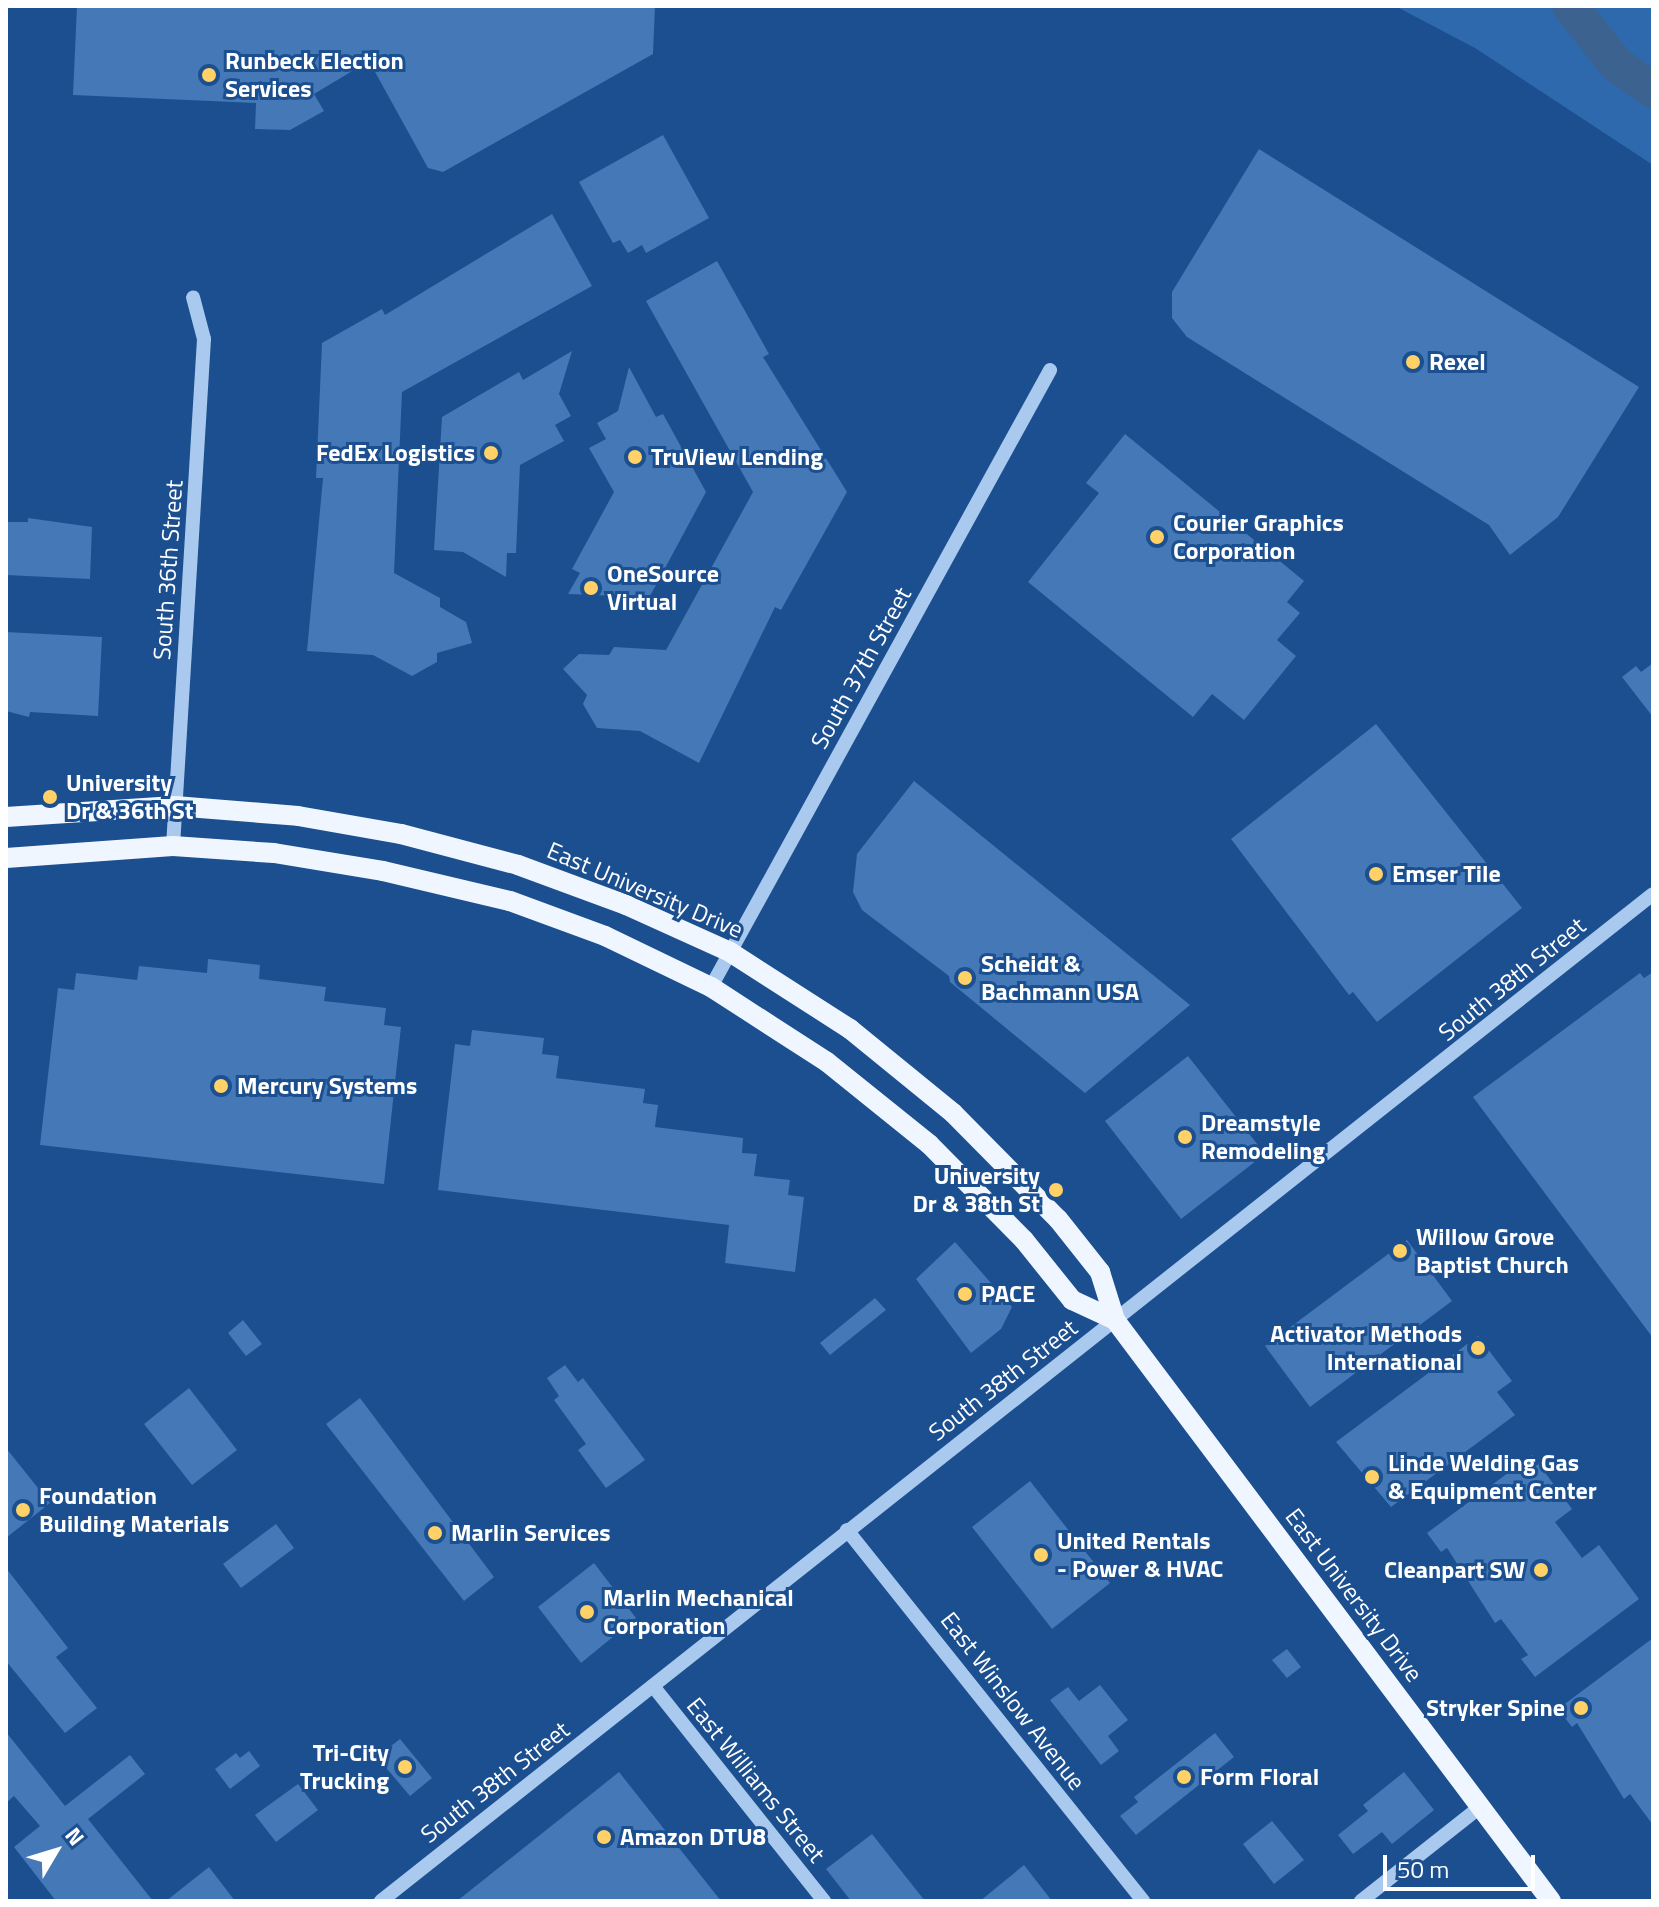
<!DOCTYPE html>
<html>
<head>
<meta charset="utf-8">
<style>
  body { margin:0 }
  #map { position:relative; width:1659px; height:1907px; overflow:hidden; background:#1b4f8f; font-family:"Titillium Web",sans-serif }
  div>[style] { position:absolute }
  .green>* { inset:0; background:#2e69ad }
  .river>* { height:36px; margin:-18px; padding:0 18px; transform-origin:18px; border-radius:18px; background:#3c6290 }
  .building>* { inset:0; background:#4478b7 }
  .minor>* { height:14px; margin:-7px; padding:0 7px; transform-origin:7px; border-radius:7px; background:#a9c9ee }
  .major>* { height:20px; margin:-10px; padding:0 10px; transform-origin:10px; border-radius:10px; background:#f0f6ff }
  .dots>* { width:22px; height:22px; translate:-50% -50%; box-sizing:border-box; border:4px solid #1b4f8f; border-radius:50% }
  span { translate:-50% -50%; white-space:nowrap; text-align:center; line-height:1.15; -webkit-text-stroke:6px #1b4f8f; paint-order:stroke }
  .poi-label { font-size:24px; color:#fff; font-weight:700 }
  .left { translate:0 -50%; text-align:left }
  .right { translate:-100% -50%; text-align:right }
  .street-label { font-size:24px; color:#fff }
  .frame { position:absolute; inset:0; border:8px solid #fff; pointer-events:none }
  .north { position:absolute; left:16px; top:1811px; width:80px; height:80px; -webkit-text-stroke:6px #1b4f8f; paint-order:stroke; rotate:52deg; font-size:22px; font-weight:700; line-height:32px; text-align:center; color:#fff }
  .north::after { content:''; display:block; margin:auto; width:28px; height:36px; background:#fff; clip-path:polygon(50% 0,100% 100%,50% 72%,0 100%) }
  .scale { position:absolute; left:1383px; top:1855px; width:152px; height:36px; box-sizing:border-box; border:4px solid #fff; border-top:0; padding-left:10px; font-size:24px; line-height:28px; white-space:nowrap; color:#fff; -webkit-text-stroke:6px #1b4f8f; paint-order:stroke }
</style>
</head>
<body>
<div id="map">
  <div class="green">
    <i style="clip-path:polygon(1395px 6px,1653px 6px,1653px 165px,1475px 48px)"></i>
  </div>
  <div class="river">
    <i style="left:1570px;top:6px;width:75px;rotate:51.5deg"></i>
    <i style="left:1617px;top:65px;width:44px;rotate:34.8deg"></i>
  </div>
  <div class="building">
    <i style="clip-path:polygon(77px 6px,655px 6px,653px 54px,443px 172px,428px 168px,369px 61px,314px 94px,324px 111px,290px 130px,255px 129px,256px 103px,73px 95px)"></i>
    <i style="clip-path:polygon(663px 135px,709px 218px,646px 253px,642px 245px,628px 253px,620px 240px,613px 243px,579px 182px)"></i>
    <i style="clip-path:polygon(1259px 149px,1639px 387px,1558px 517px,1510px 555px,1489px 525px,1187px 337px,1172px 318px,1172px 292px)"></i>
    <i style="clip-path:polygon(552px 214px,592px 286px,402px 392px,394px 573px,440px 598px,440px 607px,466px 622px,472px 643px,437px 653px,437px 662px,412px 676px,373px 655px,307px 651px,323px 478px,316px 478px,322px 343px,382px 309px,385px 315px)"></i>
    <i style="clip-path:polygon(717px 261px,769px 354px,763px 357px,847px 492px,781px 610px,775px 607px,699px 763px,640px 731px,597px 728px,583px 704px,587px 695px,563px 669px,579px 654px,609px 655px,614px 647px,666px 650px,753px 492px,646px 301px)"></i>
    <i style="clip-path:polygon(572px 351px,559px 394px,571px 416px,555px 425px,564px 441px,520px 465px,516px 553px,507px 553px,506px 577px,463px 552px,434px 550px,442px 417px,519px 372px,523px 380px)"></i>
    <i style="clip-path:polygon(629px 367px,656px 417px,663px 414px,706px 492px,643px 609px,619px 596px,568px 594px,580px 573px,572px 569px,614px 492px,589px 448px,606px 439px,597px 423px,618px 411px)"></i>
    <i style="clip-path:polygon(1125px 434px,1304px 581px,1287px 602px,1300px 613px,1277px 640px,1296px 656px,1244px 720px,1212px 694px,1193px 717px,1028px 582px,1099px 493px,1086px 483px)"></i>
    <i style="clip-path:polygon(28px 518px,92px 527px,90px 579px,6px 575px,6px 522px,28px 522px)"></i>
    <i style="clip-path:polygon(6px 632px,102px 637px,98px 716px,30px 712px,29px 717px,6px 711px)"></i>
    <i style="clip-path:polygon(1653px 663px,1653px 717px,1622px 677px,1636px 666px,1641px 672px)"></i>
    <i style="clip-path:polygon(1376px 724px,1522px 908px,1377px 1022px,1353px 992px,1349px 995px,1231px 839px)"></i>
    <i style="clip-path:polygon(914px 781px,1190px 1005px,1085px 1093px,950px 982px,949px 976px,862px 910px,853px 892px,857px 854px)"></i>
    <i style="clip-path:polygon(208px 959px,260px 965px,259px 979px,326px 987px,324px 1001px,386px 1008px,384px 1025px,401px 1027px,384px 1184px,40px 1145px,58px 988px,74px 990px,76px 973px,137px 980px,139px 966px,207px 973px)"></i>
    <i style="clip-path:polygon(1653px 972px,1653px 1338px,1473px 1097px,1640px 973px,1644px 978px)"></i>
    <i style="clip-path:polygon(472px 1030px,544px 1038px,542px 1054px,559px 1056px,556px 1078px,645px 1089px,643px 1103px,658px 1105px,655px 1127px,743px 1138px,742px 1153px,757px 1154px,754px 1176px,790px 1180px,788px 1195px,804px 1197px,795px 1272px,725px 1263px,729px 1225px,438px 1190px,455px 1044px,470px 1046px)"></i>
    <i style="clip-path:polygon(1188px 1056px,1265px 1154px,1181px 1219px,1105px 1121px)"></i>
    <i style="clip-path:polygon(1407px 1240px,1452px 1301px,1310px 1407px,1265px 1346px)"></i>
    <i style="clip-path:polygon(955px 1242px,1012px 1307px,1001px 1329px,971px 1353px,916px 1279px)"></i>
    <i style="clip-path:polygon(875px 1298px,886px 1310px,830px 1355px,820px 1343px)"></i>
    <i style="clip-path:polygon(243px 1320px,262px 1344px,246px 1356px,228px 1333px)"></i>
    <i style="clip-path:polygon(1478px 1336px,1512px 1381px,1497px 1392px,1515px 1415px,1391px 1507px,1336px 1442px)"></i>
    <i style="clip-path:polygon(565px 1365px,578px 1382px,583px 1378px,645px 1460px,606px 1488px,578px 1450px,586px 1444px,554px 1400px,559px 1396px,547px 1378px)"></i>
    <i style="clip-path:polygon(189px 1388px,237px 1450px,192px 1485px,144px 1424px)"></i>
    <i style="clip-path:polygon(360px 1398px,494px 1577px,464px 1601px,326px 1424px)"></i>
    <i style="clip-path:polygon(6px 1448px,50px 1503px,6px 1538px)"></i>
    <i style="clip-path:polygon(1532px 1455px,1572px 1509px,1555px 1522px,1582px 1558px,1599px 1545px,1639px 1599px,1535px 1677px,1521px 1659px,1528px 1655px,1501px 1619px,1495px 1623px,1447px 1548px,1441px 1552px,1427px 1533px)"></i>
    <i style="clip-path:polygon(1030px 1481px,1110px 1583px,1052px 1629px,972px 1527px)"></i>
    <i style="clip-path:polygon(276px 1524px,294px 1548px,241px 1588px,223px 1564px)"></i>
    <i style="clip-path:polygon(594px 1563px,636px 1618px,581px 1663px,538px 1607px)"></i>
    <i style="clip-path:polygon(6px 1568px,68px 1648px,56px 1657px,97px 1708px,65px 1733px,6px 1661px)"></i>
    <i style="clip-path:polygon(1653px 1638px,1653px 1825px,1630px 1794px,1624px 1799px,1577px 1723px,1572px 1727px,1558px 1709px)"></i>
    <i style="clip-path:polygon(1287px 1649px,1301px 1667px,1287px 1678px,1272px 1660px)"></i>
    <i style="clip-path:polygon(1100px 1685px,1128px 1720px,1108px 1736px,1119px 1751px,1101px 1765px,1050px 1700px,1068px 1687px,1079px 1701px)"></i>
    <i style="clip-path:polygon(6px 1732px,65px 1806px,130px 1755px,145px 1774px,88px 1819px,153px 1901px,56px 1901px,14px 1847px,40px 1826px,14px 1796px,6px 1803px)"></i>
    <i style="clip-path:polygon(1215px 1733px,1234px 1757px,1136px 1835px,1120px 1816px,1138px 1802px,1134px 1797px)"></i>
    <i style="clip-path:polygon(400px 1739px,432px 1778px,410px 1796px,377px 1757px)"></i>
    <i style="clip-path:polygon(249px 1751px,260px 1766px,230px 1789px,215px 1769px,236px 1753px,240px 1758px)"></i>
    <i style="clip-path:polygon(619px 1772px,721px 1901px,457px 1901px)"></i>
    <i style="clip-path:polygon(1404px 1772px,1434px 1810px,1392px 1844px,1382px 1832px,1353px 1854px,1338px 1835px,1368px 1811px,1363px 1805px)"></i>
    <i style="clip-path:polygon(298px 1784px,318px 1810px,276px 1842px,255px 1815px)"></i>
    <i style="clip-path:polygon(1272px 1821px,1304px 1860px,1274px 1884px,1243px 1844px)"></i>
    <i style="clip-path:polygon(872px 1834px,925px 1901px,851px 1901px,826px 1869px)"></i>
    <i style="clip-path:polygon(1024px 1865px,1052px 1901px,980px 1901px)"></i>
    <i style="clip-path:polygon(209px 1867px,235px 1901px,166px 1901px)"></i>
  </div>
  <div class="minor">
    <i style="left:173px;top:846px;width:508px;rotate:-86.5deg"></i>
    <i style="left:204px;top:339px;width:43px;rotate:-104.7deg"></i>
    <i style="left:711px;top:987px;width:704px;rotate:-61.21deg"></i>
    <i style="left:847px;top:1530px;width:475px;rotate:51.4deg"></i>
    <i style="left:653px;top:1686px;width:275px;rotate:51.5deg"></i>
    <i style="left:381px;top:1901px;width:1622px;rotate:-38.37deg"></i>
    <i style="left:1361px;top:1901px;width:152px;rotate:-38.3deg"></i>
  </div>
  <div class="major">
    <i style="left:6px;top:817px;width:169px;rotate:-3.7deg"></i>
    <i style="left:175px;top:806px;width:123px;rotate:4.6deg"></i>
    <i style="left:298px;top:816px;width:105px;rotate:9.9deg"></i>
    <i style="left:401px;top:834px;width:121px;rotate:14.8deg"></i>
    <i style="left:518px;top:865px;width:115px;rotate:20.3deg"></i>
    <i style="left:626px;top:905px;width:114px;rotate:24.3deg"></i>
    <i style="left:730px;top:952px;width:143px;rotate:32.7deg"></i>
    <i style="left:850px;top:1029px;width:133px;rotate:39.2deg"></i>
    <i style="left:953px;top:1113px;width:149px;rotate:45.3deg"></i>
    <i style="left:1058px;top:1219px;width:68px;rotate:51.6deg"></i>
    <i style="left:1100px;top:1272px;width:50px;rotate:72.6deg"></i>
    <i style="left:1115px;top:1320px;width:726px;rotate:53.11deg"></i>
    <i style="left:6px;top:858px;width:167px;rotate:-4.1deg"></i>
    <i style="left:173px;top:846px;width:101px;rotate:4deg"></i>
    <i style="left:274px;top:853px;width:110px;rotate:9.4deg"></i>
    <i style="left:383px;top:871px;width:130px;rotate:13.3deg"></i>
    <i style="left:510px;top:901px;width:101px;rotate:20.2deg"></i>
    <i style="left:605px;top:936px;width:118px;rotate:25.7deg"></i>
    <i style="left:711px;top:987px;width:138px;rotate:32.9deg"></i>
    <i style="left:827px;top:1062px;width:131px;rotate:38.8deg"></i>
    <i style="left:929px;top:1144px;width:135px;rotate:45.3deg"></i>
    <i style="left:1024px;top:1240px;width:77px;rotate:51.3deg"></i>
    <i style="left:1072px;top:1300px;width:47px;rotate:24.9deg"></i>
  </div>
  <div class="dots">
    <i style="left:209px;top:75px;background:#ffd166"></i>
    <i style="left:1413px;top:362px;background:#ffd166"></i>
    <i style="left:491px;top:453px;background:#ffd166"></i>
    <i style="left:635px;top:457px;background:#ffd166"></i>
    <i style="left:1157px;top:537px;background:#ffd166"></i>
    <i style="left:591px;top:588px;background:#ffd166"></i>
    <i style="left:50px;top:797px;background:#ffd166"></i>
    <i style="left:1376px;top:874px;background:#ffd166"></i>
    <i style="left:965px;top:978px;background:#ffd166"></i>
    <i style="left:221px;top:1086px;background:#ffd166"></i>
    <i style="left:1185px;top:1137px;background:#ffd166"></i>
    <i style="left:1056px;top:1190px;background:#ffd166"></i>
    <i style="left:1400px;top:1251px;background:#ffd166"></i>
    <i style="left:965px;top:1294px;background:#ffd166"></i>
    <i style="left:1478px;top:1348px;background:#ffd166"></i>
    <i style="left:1372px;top:1477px;background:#ffd166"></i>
    <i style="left:23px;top:1510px;background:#ffd166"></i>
    <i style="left:435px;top:1533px;background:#ffd166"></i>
    <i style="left:1041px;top:1555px;background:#ffd166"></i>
    <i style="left:1541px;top:1570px;background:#ffd166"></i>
    <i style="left:587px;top:1612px;background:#ffd166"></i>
    <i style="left:1581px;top:1708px;background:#ffd166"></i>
    <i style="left:405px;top:1767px;background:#ffd166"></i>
    <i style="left:1184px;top:1777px;background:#ffd166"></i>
    <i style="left:604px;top:1837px;background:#ffd166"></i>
  </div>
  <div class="poi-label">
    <span class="left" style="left:225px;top:75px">Runbeck Election<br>Services</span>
    <span class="left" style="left:1429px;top:362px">Rexel</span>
    <span class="right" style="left:475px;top:453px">FedEx Logistics</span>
    <span class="left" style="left:651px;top:457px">TruView Lending</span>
    <span class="left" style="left:1173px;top:537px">Courier Graphics<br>Corporation</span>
    <span class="left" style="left:607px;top:588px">OneSource<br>Virtual</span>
    <span class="left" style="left:66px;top:797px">University<br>Dr &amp; 36th St</span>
    <span class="left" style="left:1392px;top:874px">Emser Tile</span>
    <span class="left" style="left:981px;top:978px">Scheidt &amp;<br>Bachmann USA</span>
    <span class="left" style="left:237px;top:1086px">Mercury Systems</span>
    <span class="left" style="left:1201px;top:1137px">Dreamstyle<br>Remodeling</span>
    <span class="right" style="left:1040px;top:1190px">University<br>Dr &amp; 38th St</span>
    <span class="left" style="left:1416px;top:1251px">Willow Grove<br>Baptist Church</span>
    <span class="left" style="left:981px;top:1294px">PACE</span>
    <span class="right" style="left:1462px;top:1348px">Activator Methods<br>International</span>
    <span class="left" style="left:1388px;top:1477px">Linde Welding Gas<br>&amp; Equipment Center</span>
    <span class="left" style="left:39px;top:1510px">Foundation<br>Building Materials</span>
    <span class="left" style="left:451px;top:1533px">Marlin Services</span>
    <span class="left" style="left:1057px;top:1555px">United Rentals<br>- Power &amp; HVAC</span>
    <span class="right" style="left:1525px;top:1570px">Cleanpart SW</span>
    <span class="left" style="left:603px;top:1612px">Marlin Mechanical<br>Corporation</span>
    <span class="right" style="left:1565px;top:1708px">Stryker Spine</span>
    <span class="right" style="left:389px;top:1767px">Tri-City<br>Trucking</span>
    <span class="left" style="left:1200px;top:1777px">Form Floral</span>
    <span class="left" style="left:620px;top:1837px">Amazon DTU8</span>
  </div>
  <div class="street-label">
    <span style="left:168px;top:570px;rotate:-86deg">South 36th Street</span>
    <span style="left:861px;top:668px;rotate:-61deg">South 37th Street</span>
    <span style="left:645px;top:890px;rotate:23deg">East University Drive</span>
    <span style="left:1512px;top:979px;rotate:-39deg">South 38th Street</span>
    <span style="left:1003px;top:1380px;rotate:-38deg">South 38th Street</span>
    <span style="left:1354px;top:1595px;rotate:53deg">East University Drive</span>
    <span style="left:1013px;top:1701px;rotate:52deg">East Winslow Avenue</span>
    <span style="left:756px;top:1780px;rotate:51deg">East Williams Street</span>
    <span style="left:495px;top:1782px;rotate:-38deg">South 38th Street</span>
  </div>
  <div class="frame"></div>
  <div class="north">N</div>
  <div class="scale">50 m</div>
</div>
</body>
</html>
